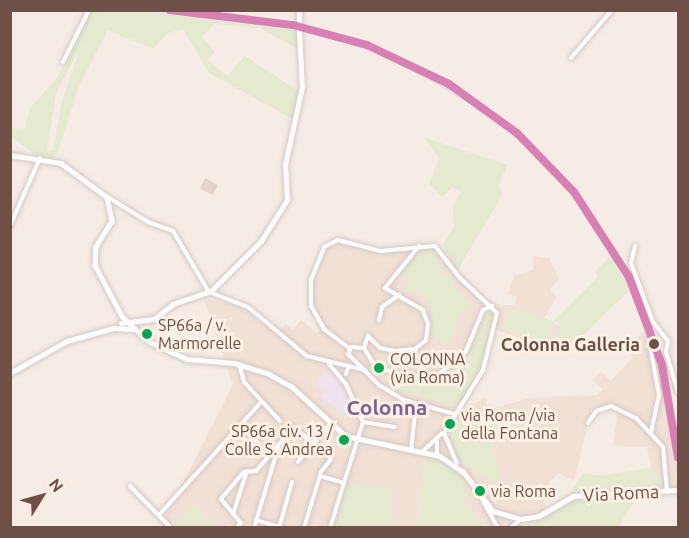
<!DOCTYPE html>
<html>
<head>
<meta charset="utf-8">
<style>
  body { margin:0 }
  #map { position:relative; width:689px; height:538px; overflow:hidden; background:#f5ece5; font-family:Ubuntu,sans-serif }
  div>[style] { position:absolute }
  .residential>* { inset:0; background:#f0e0d5 }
  .education>* { inset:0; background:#eee3ee }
  .green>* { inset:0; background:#e4e9d0 }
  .building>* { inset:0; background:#e1d4cd }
  .roads { filter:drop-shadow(0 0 2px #d5c9c4) drop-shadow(0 0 2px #d5c9c4) }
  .minor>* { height:4px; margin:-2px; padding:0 2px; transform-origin:2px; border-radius:2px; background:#fefcfb }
  .tertiary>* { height:4.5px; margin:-2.25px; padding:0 2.25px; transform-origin:2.25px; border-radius:2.25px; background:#fefcfb }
  .rail>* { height:4px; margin-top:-2px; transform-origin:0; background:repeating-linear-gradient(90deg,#fef0e5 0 4.5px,#e2e0e2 0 9px); box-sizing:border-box; border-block:2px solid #e2e0e2 }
  .rail-1>* { height:8px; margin:-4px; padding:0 4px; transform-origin:4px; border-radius:4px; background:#d880b4 }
  .dots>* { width:16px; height:16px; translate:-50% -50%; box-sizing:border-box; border:3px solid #fef0e5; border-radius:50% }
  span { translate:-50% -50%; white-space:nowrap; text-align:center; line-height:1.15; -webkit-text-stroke:6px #fef0e5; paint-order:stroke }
  .bus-label { font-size:16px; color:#6f5048 }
  .left { translate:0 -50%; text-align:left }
  .right { translate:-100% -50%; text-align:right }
  .stop-label { font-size:18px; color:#6f5048; font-weight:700 }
  .street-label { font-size:18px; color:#6f5048 }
  .quarter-label { font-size:21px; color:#7b6493; font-weight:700 }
  .frame { position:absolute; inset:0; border:12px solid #6f5048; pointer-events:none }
  .north { position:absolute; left:12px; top:466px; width:60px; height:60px; -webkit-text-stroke:4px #fef0e5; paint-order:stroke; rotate:53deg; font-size:16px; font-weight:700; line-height:24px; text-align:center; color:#6f5048 }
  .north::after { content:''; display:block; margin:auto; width:21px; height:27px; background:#6f5048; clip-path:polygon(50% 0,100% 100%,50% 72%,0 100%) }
</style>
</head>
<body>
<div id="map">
  <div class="residential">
    <i style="clip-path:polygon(342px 240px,371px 250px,436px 246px,466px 283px,489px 302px,502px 305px,514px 305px,517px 297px,508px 294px,514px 276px,533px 270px,534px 256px,549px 258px,559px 278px,550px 290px,557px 297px,544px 318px,562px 327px,558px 337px,543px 346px,494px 329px,486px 362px,451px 420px,472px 414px,470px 404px,486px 398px,488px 410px,529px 398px,597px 395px,603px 389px,592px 380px,601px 372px,611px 381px,633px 357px,628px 351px,649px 323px,673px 414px,678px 494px,667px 491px,653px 478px,647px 447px,613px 446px,618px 407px,603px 407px,588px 423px,574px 481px,558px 473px,546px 486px,539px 482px,546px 509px,516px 527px,489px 527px,463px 502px,467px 494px,425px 457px,416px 527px,391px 527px,393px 488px,330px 527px,171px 527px,164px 520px,233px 385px,204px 299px,240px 306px,276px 334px,286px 324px,293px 330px,301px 320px,317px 333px,324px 329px,311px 308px,311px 280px,324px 246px)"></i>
  </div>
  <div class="education">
    <i style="clip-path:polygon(328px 368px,345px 384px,345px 392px,354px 404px,345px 416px,321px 396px,324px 392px,316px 384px)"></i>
  </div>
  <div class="green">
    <i style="clip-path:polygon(evenodd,91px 11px,139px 11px,298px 29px,298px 49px,260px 28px,214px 24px,202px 37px,215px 52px,208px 60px,227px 76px,245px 56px,300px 92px,293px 119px,209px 73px,183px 29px,168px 33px,153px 49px,108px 30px,79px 86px,58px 151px,54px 157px,35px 154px,11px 137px,11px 128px,25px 129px,30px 108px,57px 78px,91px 11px,82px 44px,62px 101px,53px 151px,47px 151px,56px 93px,82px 44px)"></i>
    <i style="clip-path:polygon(425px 138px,508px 165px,498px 185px,503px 194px,457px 271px,443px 244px,454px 227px,453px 206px,461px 192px,453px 187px,442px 197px,429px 184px,439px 159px)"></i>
    <i style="clip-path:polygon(421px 248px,428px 254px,437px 252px,442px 257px,436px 262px,446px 275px,455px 276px,451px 281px,470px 305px,460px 314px,448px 346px,433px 336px,431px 306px,418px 291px,404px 290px,409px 277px,399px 274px)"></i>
    <i style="clip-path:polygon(612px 255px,630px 290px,569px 349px,558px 337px,562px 327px,554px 321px,548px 342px,503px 329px,509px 308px,553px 321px,598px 277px,595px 271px)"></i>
    <i style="clip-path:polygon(488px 308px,495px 312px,487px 355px,464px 397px,448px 405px,396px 388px,397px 383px,441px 386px,440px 377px,457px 366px,473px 346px)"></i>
    <i style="clip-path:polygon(501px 408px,492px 423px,500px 430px,494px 436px,494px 450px,501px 477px,494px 482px,463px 464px,445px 435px,450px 424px)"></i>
    <i style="clip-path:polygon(425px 457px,453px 467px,467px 482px,464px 502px,489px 527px,416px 528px)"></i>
    <i style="clip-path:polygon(652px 467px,653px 477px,665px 477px,665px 489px,641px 490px,618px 527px,513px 528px,561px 509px,583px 473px,602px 476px)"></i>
    <i style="clip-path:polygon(356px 485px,393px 488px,391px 527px,330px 528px,341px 492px)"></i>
    <i style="clip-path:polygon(193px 504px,219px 527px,160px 528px,164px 520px,171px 527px)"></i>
  </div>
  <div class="building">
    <i style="clip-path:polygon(205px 178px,218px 185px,213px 195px,200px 189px)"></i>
  </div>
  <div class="roads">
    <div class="minor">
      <i style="left:571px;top:58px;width:63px;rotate:-49.5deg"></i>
      <i style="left:63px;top:62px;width:58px;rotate:-63.4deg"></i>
      <i style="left:106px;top:196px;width:49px;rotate:31.8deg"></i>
      <i style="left:148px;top:222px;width:27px;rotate:20deg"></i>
      <i style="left:173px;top:231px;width:71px;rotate:59.5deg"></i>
      <i style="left:209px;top:292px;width:42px;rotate:21deg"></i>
      <i style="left:248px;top:307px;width:77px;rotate:39.7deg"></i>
      <i style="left:307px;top:356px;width:60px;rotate:13.6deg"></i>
      <i style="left:10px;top:226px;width:74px;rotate:-66.2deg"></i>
      <i style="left:635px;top:246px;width:17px;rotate:103deg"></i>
      <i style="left:631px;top:263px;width:63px;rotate:69.6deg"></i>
      <i style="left:653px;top:322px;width:24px;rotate:52deg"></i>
      <i style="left:668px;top:341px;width:11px;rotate:100deg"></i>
      <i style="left:666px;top:352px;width:42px;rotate:73.3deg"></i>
      <i style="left:379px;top:320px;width:13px;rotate:-77deg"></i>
      <i style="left:382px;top:307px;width:21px;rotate:-35deg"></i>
      <i style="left:368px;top:336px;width:17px;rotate:45deg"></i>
      <i style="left:380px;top:348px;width:15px;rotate:11deg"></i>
      <i style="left:395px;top:351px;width:20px;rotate:-6deg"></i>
      <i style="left:415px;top:349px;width:14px;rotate:-39deg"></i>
      <i style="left:426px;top:340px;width:16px;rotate:-83deg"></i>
      <i style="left:428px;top:324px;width:15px;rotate:-110deg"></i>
      <i style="left:423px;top:310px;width:44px;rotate:-149.9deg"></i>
      <i style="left:385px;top:288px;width:54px;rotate:-51deg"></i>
      <i style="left:649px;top:340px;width:56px;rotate:79.7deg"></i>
      <i style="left:659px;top:395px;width:38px;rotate:102deg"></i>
      <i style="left:349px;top:348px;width:31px;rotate:-143deg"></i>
      <i style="left:324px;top:329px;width:26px;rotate:-119deg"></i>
      <i style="left:311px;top:306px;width:26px;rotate:-90deg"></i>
      <i style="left:311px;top:280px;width:35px;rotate:-68deg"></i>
      <i style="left:324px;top:247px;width:16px;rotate:-27deg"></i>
      <i style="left:338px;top:240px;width:43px;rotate:14.7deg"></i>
      <i style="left:380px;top:251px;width:55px;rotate:-5.2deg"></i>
      <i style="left:435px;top:246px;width:39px;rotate:52deg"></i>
      <i style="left:459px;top:277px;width:52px;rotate:43.5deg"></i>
      <i style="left:497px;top:313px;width:59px;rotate:103.8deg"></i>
      <i style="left:483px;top:370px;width:74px;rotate:121.8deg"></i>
      <i style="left:444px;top:433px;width:33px;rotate:67deg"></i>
      <i style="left:364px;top:348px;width:23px;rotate:59deg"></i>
      <i style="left:376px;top:368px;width:40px;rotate:13deg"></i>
      <i style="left:415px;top:377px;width:24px;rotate:-7deg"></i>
      <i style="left:439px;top:374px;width:35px;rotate:-40deg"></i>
      <i style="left:466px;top:351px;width:44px;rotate:-67.5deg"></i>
      <i style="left:483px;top:310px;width:10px;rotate:-24deg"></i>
      <i style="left:364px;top:348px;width:13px;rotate:-176deg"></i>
      <i style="left:351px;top:347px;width:8px;rotate:113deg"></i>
      <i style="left:348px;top:354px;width:44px;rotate:45deg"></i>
      <i style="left:379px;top:385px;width:29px;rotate:31deg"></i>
      <i style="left:404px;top:400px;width:53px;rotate:15.4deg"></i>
      <i style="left:364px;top:348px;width:13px;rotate:-72deg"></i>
      <i style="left:239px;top:364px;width:19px;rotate:74deg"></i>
      <i style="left:244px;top:382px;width:53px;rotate:47.3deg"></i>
      <i style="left:329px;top:364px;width:26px;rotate:50deg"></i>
      <i style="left:346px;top:384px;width:42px;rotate:65.9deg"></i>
      <i style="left:363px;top:422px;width:111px;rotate:107.3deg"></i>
      <i style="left:346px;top:374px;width:6px;rotate:-72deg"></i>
      <i style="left:363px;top:422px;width:32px;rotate:9deg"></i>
      <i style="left:588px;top:423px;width:14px;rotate:-56deg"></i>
      <i style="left:596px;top:411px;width:16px;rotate:-18deg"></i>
      <i style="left:611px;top:406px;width:28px;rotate:26deg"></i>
      <i style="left:636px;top:418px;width:40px;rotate:47deg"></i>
      <i style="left:663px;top:447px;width:44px;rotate:84.8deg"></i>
      <i style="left:240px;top:425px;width:27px;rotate:45deg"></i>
      <i style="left:411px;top:450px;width:46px;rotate:-83.8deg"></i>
      <i style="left:423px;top:451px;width:26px;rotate:-43deg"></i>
      <i style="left:437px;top:455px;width:14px;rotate:-90deg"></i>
      <i style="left:298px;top:462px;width:50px;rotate:-49.9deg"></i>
      <i style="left:320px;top:476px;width:25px;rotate:16deg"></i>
      <i style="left:130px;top:486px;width:59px;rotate:45.7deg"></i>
      <i style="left:482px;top:499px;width:33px;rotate:61deg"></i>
      <i style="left:233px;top:514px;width:45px;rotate:-72deg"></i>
      <i style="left:159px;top:515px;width:152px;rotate:-47.9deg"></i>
      <i style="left:256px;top:520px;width:24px;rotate:17deg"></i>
      <i style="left:237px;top:528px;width:6px;rotate:-51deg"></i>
      <i style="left:241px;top:523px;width:31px;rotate:-130deg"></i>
      <i style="left:221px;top:499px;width:35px;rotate:-50deg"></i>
      <i style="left:244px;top:472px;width:12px;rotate:-5deg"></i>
      <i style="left:256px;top:471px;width:58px;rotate:-49.2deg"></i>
      <i style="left:294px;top:427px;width:49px;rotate:40.9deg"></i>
      <i style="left:331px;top:459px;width:16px;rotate:128deg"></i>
      <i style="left:321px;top:472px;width:59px;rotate:106.9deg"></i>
      <i style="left:254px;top:528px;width:84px;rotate:-73.3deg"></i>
      <i style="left:279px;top:528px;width:48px;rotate:-74.2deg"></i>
      <i style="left:511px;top:528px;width:13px;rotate:-42deg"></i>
    </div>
    <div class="tertiary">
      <i style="left:299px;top:23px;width:13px;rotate:-90deg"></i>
      <i style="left:10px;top:155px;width:52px;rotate:8.9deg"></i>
      <i style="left:61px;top:163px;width:57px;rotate:36.5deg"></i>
      <i style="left:107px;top:197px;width:25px;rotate:78deg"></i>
      <i style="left:112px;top:221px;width:31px;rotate:122deg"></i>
      <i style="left:96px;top:247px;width:18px;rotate:93deg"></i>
      <i style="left:95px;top:265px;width:58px;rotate:62.1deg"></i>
      <i style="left:122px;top:316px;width:36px;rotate:44deg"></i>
      <i style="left:148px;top:341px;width:43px;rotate:24.8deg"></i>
      <i style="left:187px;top:359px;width:47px;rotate:4.9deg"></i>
      <i style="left:234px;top:363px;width:37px;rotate:17deg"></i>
      <i style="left:269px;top:374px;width:25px;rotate:29deg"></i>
      <i style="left:291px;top:386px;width:74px;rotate:42.3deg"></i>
      <i style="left:346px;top:436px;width:96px;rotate:12deg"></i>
      <i style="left:440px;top:456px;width:29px;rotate:35deg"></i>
      <i style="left:121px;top:323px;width:33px;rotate:-7deg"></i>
      <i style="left:154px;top:319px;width:24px;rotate:-38deg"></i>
      <i style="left:173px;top:304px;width:40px;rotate:-18.9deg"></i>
      <i style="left:211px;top:291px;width:71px;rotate:-45deg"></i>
      <i style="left:261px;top:241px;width:49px;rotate:-57.6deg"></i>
      <i style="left:287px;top:200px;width:35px;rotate:-93deg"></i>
      <i style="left:285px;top:165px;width:80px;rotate:-77.7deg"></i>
      <i style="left:302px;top:87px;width:56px;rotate:-93.1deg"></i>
      <i style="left:10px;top:373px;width:65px;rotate:-29.3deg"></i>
      <i style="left:67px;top:341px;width:49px;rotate:-15.5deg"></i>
      <i style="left:114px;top:328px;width:18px;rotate:3deg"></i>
      <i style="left:463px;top:471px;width:50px;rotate:53.1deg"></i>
      <i style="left:493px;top:511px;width:29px;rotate:16deg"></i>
      <i style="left:521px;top:519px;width:18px;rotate:-9deg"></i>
      <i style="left:539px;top:516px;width:39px;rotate:-30deg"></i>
      <i style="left:573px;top:496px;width:105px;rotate:-3.3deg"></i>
    </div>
  </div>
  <div class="rail">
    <i style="left:151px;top:10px;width:144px;rotate:6.8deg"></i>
    <i style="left:294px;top:27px;width:60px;rotate:14.5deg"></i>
    <i style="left:352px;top:42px;width:60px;rotate:21.4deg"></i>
    <i style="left:408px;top:64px;width:105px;rotate:31.7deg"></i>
    <i style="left:497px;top:119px;width:69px;rotate:42deg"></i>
    <i style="left:548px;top:165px;width:46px;rotate:49.4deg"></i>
    <i style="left:622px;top:266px;width:110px;rotate:68.8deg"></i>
    <i style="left:662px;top:369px;width:104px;rotate:81.2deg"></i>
  </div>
  <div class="rail-1">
    <i style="left:170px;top:10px;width:124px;rotate:7deg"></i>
    <i style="left:293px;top:25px;width:77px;rotate:15.1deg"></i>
    <i style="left:367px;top:45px;width:91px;rotate:25.4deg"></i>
    <i style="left:449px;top:84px;width:84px;rotate:35.8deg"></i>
    <i style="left:517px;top:133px;width:82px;rotate:46deg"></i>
    <i style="left:574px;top:192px;width:101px;rotate:57.1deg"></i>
    <i style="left:629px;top:277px;width:94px;rotate:69.4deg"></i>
    <i style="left:662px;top:365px;width:94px;rotate:80.2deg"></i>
  </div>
  <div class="dots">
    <i style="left:147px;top:334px;background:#00a651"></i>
    <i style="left:654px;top:344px;background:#6f5048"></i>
    <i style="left:379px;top:368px;background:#00a651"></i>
    <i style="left:450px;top:424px;background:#00a651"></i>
    <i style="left:344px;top:440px;background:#00a651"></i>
    <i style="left:480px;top:491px;background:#00a651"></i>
  </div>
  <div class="bus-label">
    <span class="left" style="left:158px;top:334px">SP66a / v.<br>Marmorelle</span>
    <span class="left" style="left:390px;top:368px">COLONNA<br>(via Roma)</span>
    <span class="left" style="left:461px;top:424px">via Roma /via<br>della Fontana</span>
    <span class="right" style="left:333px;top:440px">SP66a civ. 13 /<br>Colle S. Andrea</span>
    <span class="left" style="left:491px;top:491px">via Roma</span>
  </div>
  <div class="stop-label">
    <span class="right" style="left:640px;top:344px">Colonna Galleria</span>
  </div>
  <div class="street-label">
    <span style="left:621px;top:493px;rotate:-3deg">Via Roma</span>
  </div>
  <div class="quarter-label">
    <span style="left:387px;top:407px">Colonna</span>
  </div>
  <div class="frame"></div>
  <div class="north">N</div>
</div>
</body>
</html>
